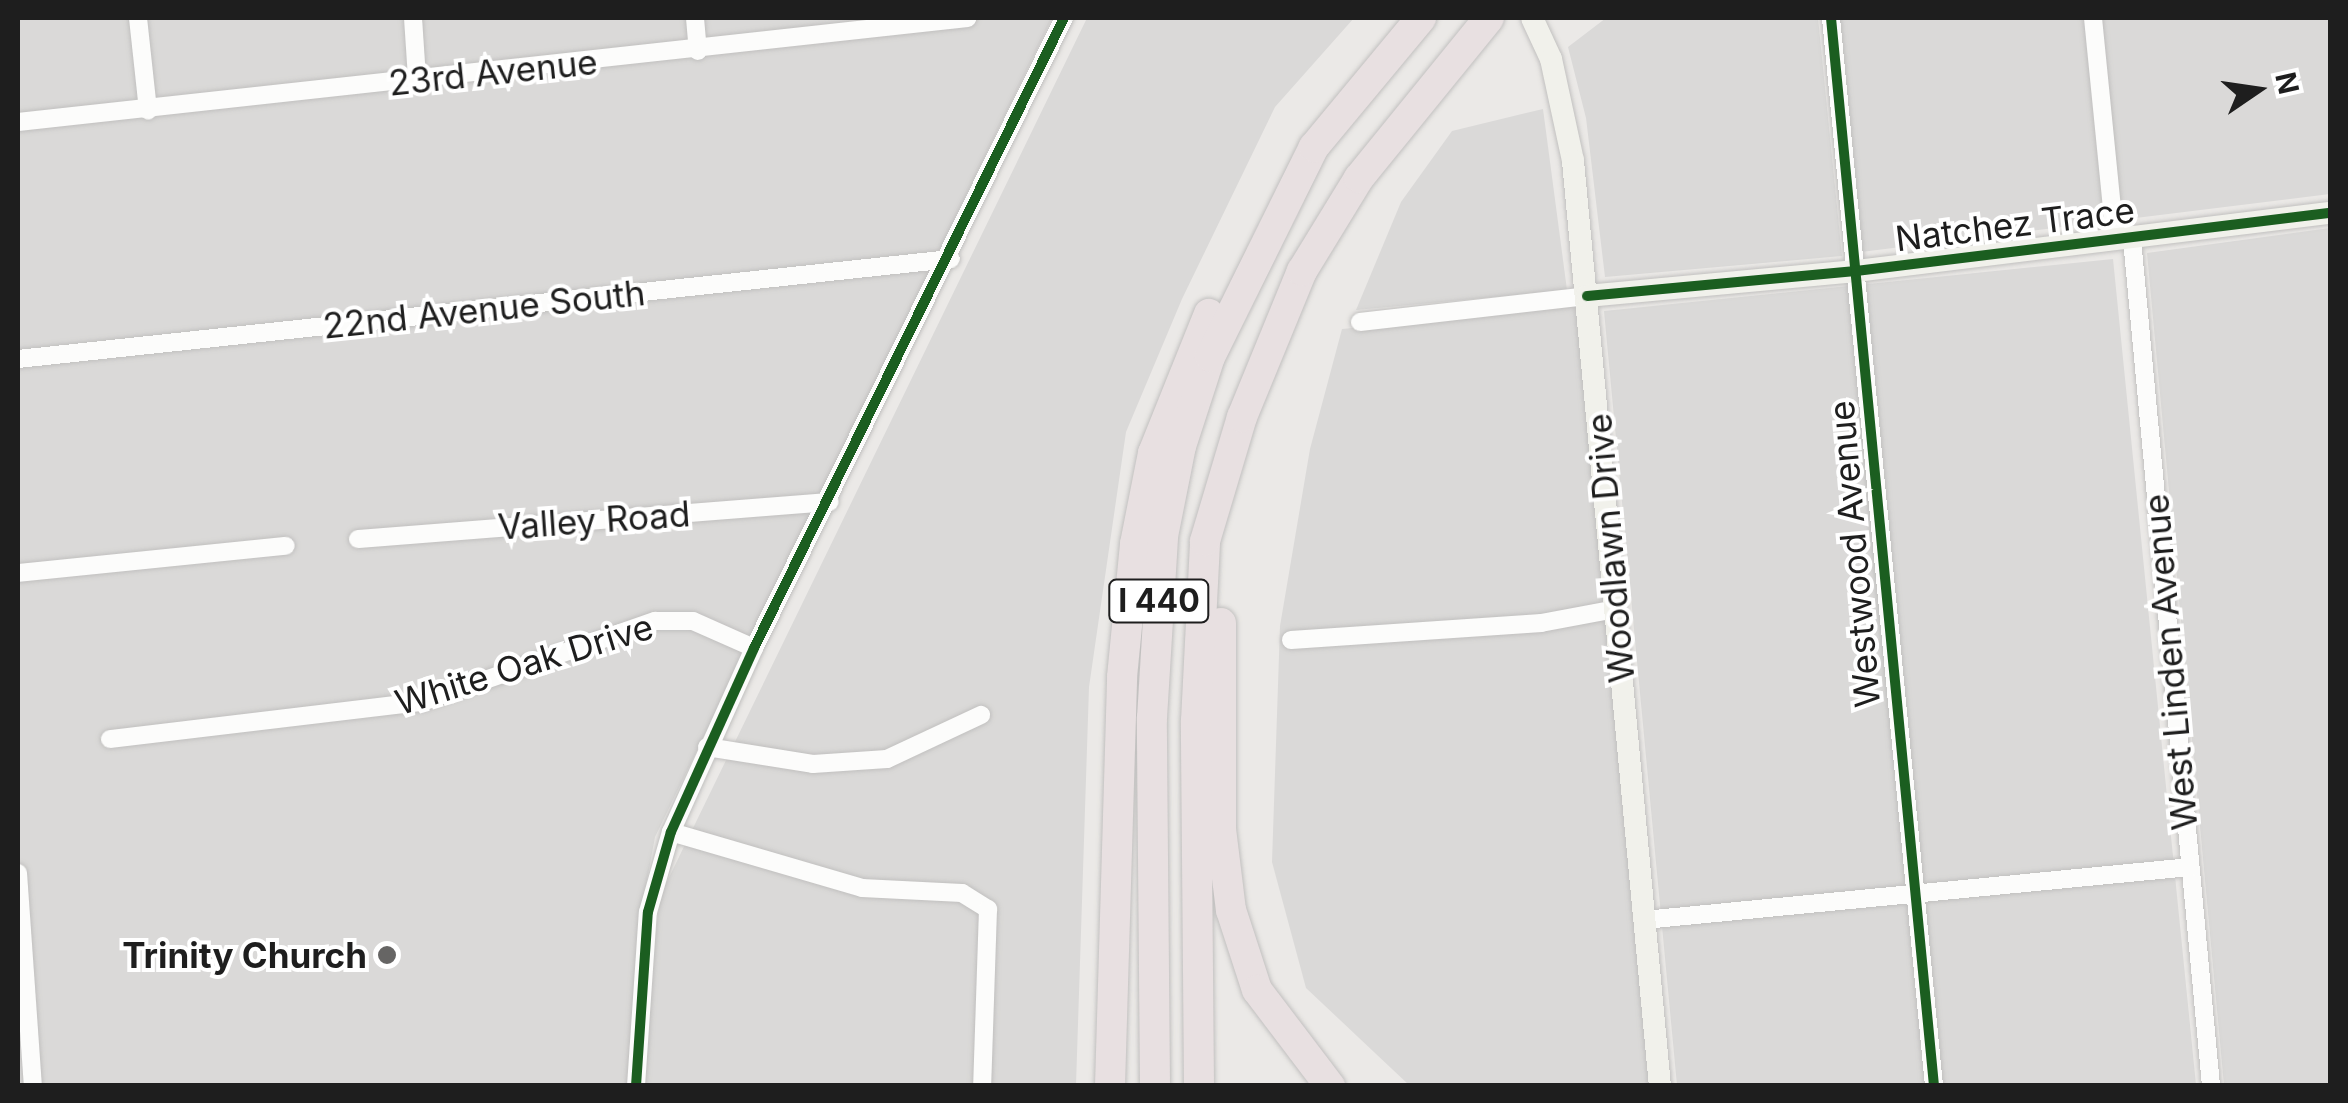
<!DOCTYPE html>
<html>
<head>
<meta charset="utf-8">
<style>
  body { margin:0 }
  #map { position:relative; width:2348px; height:1103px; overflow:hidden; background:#ebe9e7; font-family:Inter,sans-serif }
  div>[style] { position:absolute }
  .residential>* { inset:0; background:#dad9d8 }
  .roads { filter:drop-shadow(0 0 2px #c1c0bf) drop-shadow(0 0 2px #c1c0bf) }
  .street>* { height:18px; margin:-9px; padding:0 9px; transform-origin:9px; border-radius:9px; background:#fcfcfb }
  .secondary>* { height:22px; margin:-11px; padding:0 11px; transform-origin:11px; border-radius:11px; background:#f1f1eb }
  .highway>* { height:30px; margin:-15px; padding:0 15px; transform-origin:15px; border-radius:15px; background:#e8e0e1 }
  .cycleway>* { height:10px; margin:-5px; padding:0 5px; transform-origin:5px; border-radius:5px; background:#1b5e20 }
  .dots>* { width:28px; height:28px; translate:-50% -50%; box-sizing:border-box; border:5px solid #fff; border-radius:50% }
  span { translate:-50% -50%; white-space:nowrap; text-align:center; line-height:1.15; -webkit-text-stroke:8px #fff; paint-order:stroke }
  .shield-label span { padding:2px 8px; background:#fff; border:2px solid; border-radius:8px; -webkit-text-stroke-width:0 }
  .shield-label { font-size:32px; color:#1e1e1e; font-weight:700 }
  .street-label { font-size:35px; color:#1e1e1e }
  .poi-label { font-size:35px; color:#1e1e1e; font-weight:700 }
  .right { translate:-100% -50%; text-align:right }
  .frame { position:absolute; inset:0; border:20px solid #1e1e1e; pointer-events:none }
  .north { position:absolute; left:2208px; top:40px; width:100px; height:100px; -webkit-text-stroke:8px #fff; paint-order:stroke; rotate:77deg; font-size:28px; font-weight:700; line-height:40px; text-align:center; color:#1e1e1e }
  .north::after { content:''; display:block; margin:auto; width:35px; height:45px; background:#1e1e1e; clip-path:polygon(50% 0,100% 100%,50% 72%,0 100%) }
</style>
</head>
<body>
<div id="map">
  <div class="residential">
    <i style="clip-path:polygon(18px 18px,1052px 18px,655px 837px,638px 929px,629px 1085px,18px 1085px)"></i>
    <i style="clip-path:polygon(1087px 18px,1354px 18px,1275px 107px,1182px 299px,1126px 432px,1089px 687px,1076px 1085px,639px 1086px,660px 896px)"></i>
    <i style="clip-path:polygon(1606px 18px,1818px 18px,1842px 256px,1605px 277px,1586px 118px,1568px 47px)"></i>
    <i style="clip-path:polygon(1834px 18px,2330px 18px,2330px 194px,1861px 252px)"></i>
    <i style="clip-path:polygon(1543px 109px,1567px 290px,1356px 310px,1401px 202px,1452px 131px)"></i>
    <i style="clip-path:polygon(2330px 228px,2330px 1085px,2224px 1085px,2147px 253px)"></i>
    <i style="clip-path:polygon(2113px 259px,2196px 1085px,1677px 1085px,1604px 311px)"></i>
    <i style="clip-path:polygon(1576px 306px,1652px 1085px,1409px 1085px,1306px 988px,1272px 862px,1280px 626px,1310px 449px,1342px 329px)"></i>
  </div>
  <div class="roads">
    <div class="street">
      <i style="left:138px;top:18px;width:93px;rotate:83.8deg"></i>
      <i style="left:413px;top:18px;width:61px;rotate:86.2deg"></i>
      <i style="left:695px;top:18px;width:33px;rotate:85deg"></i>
      <i style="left:1831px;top:18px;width:1073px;rotate:84.49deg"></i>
      <i style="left:2093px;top:18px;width:223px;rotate:84.3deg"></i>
      <i style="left:18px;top:122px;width:955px;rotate:-6.25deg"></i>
      <i style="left:2132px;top:239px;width:851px;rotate:84.67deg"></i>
      <i style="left:1360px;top:322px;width:228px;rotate:-6.5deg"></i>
      <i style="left:18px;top:359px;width:938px;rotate:-6.12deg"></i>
      <i style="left:358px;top:539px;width:473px;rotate:-4.5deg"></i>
      <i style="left:18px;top:573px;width:269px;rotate:-5.8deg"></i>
      <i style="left:1291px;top:640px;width:251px;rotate:-3.9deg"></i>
      <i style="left:1541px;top:623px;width:76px;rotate:-10.6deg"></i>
      <i style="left:110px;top:739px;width:314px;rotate:-6.8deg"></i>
      <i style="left:422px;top:702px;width:247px;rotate:-19.2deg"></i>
      <i style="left:655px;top:621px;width:38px"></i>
      <i style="left:693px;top:621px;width:67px;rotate:23.9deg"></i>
      <i style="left:707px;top:747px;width:107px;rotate:9.1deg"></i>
      <i style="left:813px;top:764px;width:74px;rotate:-3.9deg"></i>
      <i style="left:887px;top:759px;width:104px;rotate:-25.1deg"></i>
      <i style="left:671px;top:832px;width:199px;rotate:16.3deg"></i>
      <i style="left:862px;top:888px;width:100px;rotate:2.9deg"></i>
      <i style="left:962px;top:893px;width:31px;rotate:32deg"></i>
      <i style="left:988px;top:909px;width:177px;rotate:91.9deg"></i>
      <i style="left:18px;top:873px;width:214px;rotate:86deg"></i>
      <i style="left:1644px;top:920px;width:549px;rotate:-5.54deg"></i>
      <i style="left:636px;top:1086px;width:174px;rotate:-86.1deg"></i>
      <i style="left:648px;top:912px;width:83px;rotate:-74deg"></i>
      <i style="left:671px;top:832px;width:202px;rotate:-65.7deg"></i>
      <i style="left:754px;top:648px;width:702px;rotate:-63.8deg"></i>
    </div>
    <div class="secondary">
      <i style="left:1532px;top:18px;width:45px;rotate:65.1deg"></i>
      <i style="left:1551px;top:59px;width:104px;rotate:77.8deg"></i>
      <i style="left:1573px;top:161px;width:929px;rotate:84.63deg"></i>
      <i style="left:1587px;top:296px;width:270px;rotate:-5.3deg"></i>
      <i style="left:1856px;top:271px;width:478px;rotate:-7deg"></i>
    </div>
    <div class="highway">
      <i style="left:1221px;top:623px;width:206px;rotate:90deg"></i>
      <i style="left:1221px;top:829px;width:82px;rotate:83deg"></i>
      <i style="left:1231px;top:910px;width:84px;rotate:72deg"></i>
      <i style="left:1257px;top:990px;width:121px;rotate:52.8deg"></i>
      <i style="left:1110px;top:1086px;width:409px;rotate:-88.3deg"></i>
      <i style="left:1122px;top:677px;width:134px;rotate:-84.4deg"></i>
      <i style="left:1135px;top:544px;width:93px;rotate:-78.8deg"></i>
      <i style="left:1153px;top:453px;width:150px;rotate:-68.1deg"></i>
      <i style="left:1155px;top:1086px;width:368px;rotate:-90.5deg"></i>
      <i style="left:1152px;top:718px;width:182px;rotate:-86.5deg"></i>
      <i style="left:1163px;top:536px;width:92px;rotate:-78.7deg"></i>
      <i style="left:1181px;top:446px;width:94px;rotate:-72deg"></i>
      <i style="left:1210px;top:357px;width:234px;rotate:-63.7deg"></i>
      <i style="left:1314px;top:147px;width:168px;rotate:-50.3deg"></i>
      <i style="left:1199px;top:1086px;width:365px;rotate:-90.5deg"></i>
      <i style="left:1196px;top:721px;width:180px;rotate:-87.1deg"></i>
      <i style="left:1205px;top:541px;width:129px;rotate:-73.4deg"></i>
      <i style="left:1242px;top:417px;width:158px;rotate:-67.7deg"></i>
      <i style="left:1302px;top:271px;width:109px;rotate:-58.5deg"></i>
      <i style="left:1359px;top:178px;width:206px;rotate:-50.9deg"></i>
    </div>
  </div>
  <div class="cycleway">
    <i style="left:1831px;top:18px;width:1073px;rotate:84.49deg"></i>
    <i style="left:1587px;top:296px;width:270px;rotate:-5.3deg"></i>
    <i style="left:1856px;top:271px;width:478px;rotate:-7deg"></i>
    <i style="left:636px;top:1086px;width:174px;rotate:-86.1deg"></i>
    <i style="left:648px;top:912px;width:83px;rotate:-74deg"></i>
    <i style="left:671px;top:832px;width:202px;rotate:-65.7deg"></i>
    <i style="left:754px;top:648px;width:702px;rotate:-63.8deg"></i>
  </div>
  <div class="dots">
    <i style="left:387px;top:955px;background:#666564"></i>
  </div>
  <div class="shield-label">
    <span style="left:1159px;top:601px">I 440</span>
  </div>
  <div class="street-label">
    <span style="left:493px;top:72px;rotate:-6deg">23rd Avenue</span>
    <span style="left:2015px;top:224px;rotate:-7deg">Natchez Trace</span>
    <span style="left:484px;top:309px;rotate:-6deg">22nd Avenue South</span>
    <span style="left:594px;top:520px;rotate:-4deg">Valley Road</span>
    <span style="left:1610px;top:548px;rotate:-95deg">Woodlawn Drive</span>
    <span style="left:1854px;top:554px;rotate:-95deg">Westwood Avenue</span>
    <span style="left:2170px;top:662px;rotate:-95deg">West Linden Avenue</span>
    <span style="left:524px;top:664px;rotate:-17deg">White Oak Drive</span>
  </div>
  <div class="poi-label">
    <span class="right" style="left:367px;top:955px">Trinity Church</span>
  </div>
  <div class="frame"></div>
  <div class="north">N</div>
</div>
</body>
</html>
